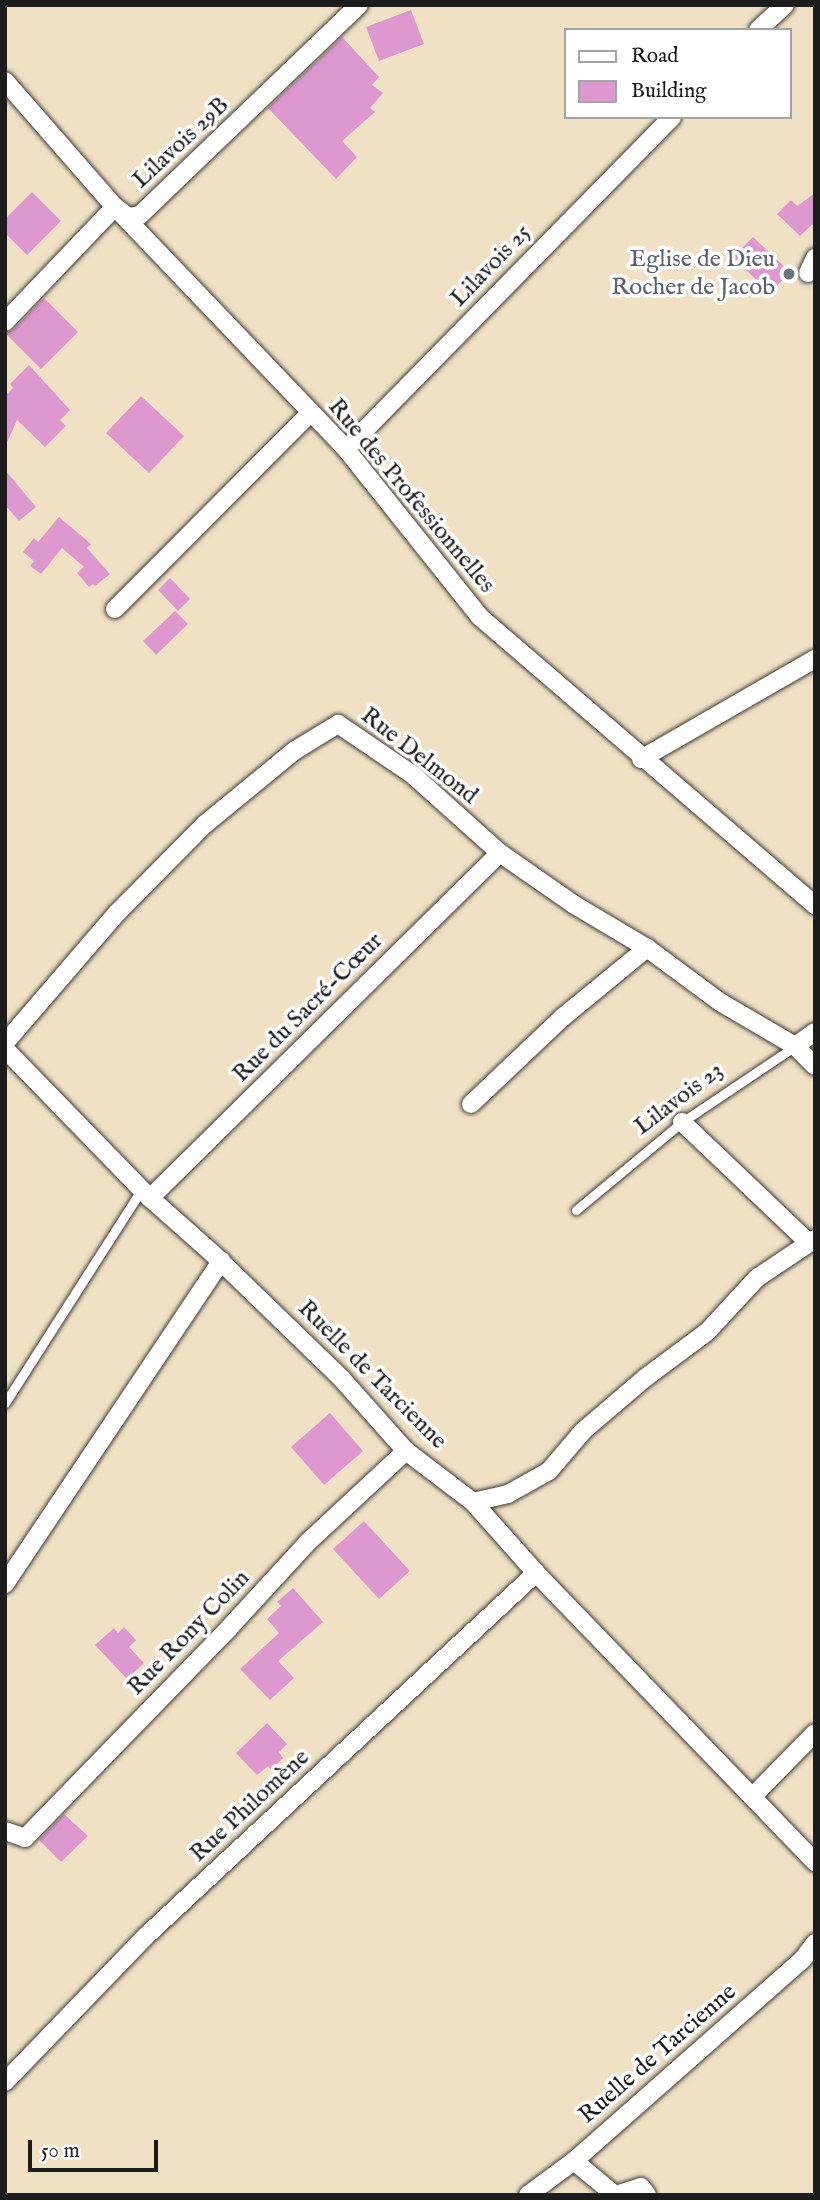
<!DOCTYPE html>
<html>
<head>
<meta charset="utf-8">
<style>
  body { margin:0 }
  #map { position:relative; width:820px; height:2200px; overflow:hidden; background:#f1e1c4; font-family:"IM FELL English",serif }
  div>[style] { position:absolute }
  .building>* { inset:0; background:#dd99cf }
  .roads { filter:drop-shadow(0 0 2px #3c3a35) drop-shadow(0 0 2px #3c3a35) }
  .service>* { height:9px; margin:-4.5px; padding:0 4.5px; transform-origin:4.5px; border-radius:4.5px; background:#fff }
  .minor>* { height:18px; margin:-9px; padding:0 9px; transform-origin:9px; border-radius:9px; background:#fff }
  .dots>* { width:19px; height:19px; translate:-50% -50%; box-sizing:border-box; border:4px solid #fff; border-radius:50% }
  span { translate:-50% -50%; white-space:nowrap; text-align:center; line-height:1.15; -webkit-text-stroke:7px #fff; paint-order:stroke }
  .street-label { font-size:24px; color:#1c1c1c }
  .worship-label { font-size:24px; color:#5b616d }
  .right { translate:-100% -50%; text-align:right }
  .frame { position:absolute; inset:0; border:7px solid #1c1c1c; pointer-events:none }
  .legend { position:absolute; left:564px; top:28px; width:228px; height:91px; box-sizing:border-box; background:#fff; border:2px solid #a4a4a4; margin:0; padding:9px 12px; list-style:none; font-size:21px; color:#1c1c1c }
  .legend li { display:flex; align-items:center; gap:14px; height:35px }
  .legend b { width:35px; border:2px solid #a4a4a4 }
  .scale { position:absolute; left:28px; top:2140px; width:130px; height:32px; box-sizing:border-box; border:4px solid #1c1c1c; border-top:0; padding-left:9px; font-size:21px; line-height:24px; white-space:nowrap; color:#1c1c1c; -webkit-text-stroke:5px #fff; paint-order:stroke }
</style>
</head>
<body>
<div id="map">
  <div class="building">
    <i style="clip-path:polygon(411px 10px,424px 44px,379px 61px,366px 27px)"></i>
    <i style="clip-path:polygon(342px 37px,379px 77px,372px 85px,383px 93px,370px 108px,375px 112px,342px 141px,357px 157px,336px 179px,268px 108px)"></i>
    <i style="clip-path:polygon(32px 192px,61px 221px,27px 255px,5px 233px,5px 219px)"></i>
    <i style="clip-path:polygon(815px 193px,815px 222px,800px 236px,777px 214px,791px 200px,797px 206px)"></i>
    <i style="clip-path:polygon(753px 237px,790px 272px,770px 293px,733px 257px)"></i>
    <i style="clip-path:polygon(44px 298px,78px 332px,41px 369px,5px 333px,13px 330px)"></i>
    <i style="clip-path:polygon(29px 365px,70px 410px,60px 420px,66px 426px,45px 447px,17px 420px,5px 447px,5px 396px,13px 388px,10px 384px)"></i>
    <i style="clip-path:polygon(141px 396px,184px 436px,149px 473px,106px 433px)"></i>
    <i style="clip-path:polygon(5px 470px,36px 507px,19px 521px,5px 505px)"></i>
    <i style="clip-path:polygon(59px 517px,91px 544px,87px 548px,110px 574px,95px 586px,93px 584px,89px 587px,77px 573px,84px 567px,62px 548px,41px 574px,30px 566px,34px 561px,23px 552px,34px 538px,38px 542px)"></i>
    <i style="clip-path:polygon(170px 578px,190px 599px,178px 611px,158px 590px)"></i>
    <i style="clip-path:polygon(175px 611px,188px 624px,156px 655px,143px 641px)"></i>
    <i style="clip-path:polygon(330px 1413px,363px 1451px,324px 1485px,291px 1447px)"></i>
    <i style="clip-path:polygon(364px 1521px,410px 1571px,379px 1599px,333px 1549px)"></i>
    <i style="clip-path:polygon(293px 1588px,323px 1622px,278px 1661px,294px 1678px,270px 1700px,240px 1669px,279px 1633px,267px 1619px,281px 1606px,277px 1602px)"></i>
    <i style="clip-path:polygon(124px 1627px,136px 1640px,129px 1647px,144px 1663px,127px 1679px,95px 1645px,114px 1628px,118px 1633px)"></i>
    <i style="clip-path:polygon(267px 1723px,287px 1744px,279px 1752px,283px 1758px,271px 1770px,268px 1766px,257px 1775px,236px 1753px)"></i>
    <i style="clip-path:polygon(64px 1814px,88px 1836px,61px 1862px,39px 1840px)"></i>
  </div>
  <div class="roads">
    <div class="service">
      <i style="left:576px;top:1210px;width:138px;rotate:-39.7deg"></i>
      <i style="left:682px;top:1122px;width:136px;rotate:-33.9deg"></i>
      <i style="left:5px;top:1403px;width:254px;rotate:-57.4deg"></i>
    </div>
    <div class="minor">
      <i style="left:758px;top:30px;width:37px;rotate:-43deg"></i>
      <i style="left:5px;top:81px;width:167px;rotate:48.9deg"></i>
      <i style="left:115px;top:207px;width:335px;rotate:46.3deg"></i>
      <i style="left:346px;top:449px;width:215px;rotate:51.4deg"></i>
      <i style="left:480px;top:617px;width:442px;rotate:40.7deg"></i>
      <i style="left:808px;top:273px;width:17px;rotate:-65deg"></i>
      <i style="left:5px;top:322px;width:159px;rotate:-46.3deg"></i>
      <i style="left:115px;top:207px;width:17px;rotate:36deg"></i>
      <i style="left:129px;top:217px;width:11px;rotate:-10deg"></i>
      <i style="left:140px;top:215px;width:303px;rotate:-43.8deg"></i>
      <i style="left:346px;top:449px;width:465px;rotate:-45.5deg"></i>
      <i style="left:115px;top:609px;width:276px;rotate:-45.1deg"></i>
      <i style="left:641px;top:759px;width:201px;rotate:-29.9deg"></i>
      <i style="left:5px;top:1043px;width:172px;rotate:-49.3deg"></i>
      <i style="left:117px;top:913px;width:124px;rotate:-45.3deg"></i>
      <i style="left:204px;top:825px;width:117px;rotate:-39.4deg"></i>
      <i style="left:294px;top:751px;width:52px;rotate:-31.5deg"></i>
      <i style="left:338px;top:724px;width:91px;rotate:34.2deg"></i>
      <i style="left:413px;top:775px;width:117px;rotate:41.9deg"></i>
      <i style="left:500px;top:853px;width:89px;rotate:34.9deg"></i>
      <i style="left:573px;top:904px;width:86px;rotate:30.7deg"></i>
      <i style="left:647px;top:948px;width:91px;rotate:36.5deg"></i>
      <i style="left:720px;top:1002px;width:87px;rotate:30.4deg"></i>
      <i style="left:795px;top:1046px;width:28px;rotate:45deg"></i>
      <i style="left:795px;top:1046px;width:24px;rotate:-35deg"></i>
      <i style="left:5px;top:1049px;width:208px;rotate:45.8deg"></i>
      <i style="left:150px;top:1198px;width:81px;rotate:41.5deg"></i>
      <i style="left:211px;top:1252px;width:181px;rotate:44.1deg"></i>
      <i style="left:341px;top:1378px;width:98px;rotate:48.3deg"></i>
      <i style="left:406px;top:1451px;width:84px;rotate:37.3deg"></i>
      <i style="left:473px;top:1502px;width:95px;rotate:48.4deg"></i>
      <i style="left:536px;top:1573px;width:402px;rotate:46deg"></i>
      <i style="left:471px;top:1104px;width:127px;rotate:-43.4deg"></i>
      <i style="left:563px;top:1017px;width:109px;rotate:-39.4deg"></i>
      <i style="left:682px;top:1122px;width:175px;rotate:43.6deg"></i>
      <i style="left:150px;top:1198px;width:491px;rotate:-44.6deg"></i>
      <i style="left:473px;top:1502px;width:36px;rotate:-13deg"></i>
      <i style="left:508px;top:1494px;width:47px;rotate:-29.3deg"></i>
      <i style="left:549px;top:1471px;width:52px;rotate:-49.6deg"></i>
      <i style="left:583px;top:1431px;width:82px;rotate:-40.5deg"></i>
      <i style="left:645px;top:1378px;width:77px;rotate:-36.6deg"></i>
      <i style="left:707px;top:1332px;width:74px;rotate:-47.2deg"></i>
      <i style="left:757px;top:1278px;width:70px;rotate:-33.9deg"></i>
      <i style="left:5px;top:1584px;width:389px;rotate:-56.2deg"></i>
      <i style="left:753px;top:1796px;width:88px;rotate:-45.5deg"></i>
      <i style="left:5px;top:1831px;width:21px;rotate:19deg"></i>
      <i style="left:25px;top:1838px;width:293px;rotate:-45.8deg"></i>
      <i style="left:229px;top:1628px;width:117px;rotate:-47.4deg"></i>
      <i style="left:308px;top:1542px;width:134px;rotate:-42.9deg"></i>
      <i style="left:5px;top:2082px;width:203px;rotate:-46deg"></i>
      <i style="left:146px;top:1936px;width:533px;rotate:-42.95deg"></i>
      <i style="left:574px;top:2161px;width:53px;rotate:39.7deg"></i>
      <i style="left:528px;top:2195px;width:57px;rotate:-36.5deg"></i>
      <i style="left:574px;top:2161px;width:305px;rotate:-41.4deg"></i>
      <i style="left:803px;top:1959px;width:20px;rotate:-53deg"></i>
      <i style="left:616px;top:2195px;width:26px;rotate:-18deg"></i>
      <i style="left:641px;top:2187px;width:10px;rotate:53deg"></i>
    </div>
  </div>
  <div class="dots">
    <i style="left:789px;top:274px;background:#6b7280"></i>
  </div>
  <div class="street-label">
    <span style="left:181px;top:143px;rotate:-43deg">Lilavois 29B</span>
    <span style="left:491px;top:266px;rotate:-46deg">Lilavois 25</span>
    <span style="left:411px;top:496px;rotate:50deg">Rue des Professionnelles</span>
    <span style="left:419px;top:756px;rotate:38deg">Rue Delmond</span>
    <span style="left:308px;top:1008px;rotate:-45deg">Rue du Sacré-Cœur</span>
    <span style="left:679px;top:1099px;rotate:-37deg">Lilavois 23</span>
    <span style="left:372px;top:1375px;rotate:45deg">Ruelle de Tarcienne</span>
    <span style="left:189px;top:1633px;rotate:-46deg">Rue Rony Colin</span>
    <span style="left:250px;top:1806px;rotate:-43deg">Rue Philomène</span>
    <span style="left:658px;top:2054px;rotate:-41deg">Ruelle de Tarcienne</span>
  </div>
  <div class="worship-label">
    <span class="right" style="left:775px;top:274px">Eglise de Dieu<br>Rocher de Jacob</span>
  </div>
  <div class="frame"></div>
  <ul class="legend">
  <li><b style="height:9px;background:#fff"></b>Road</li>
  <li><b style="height:19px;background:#dd99cf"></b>Building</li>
  </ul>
  <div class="scale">50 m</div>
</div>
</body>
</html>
